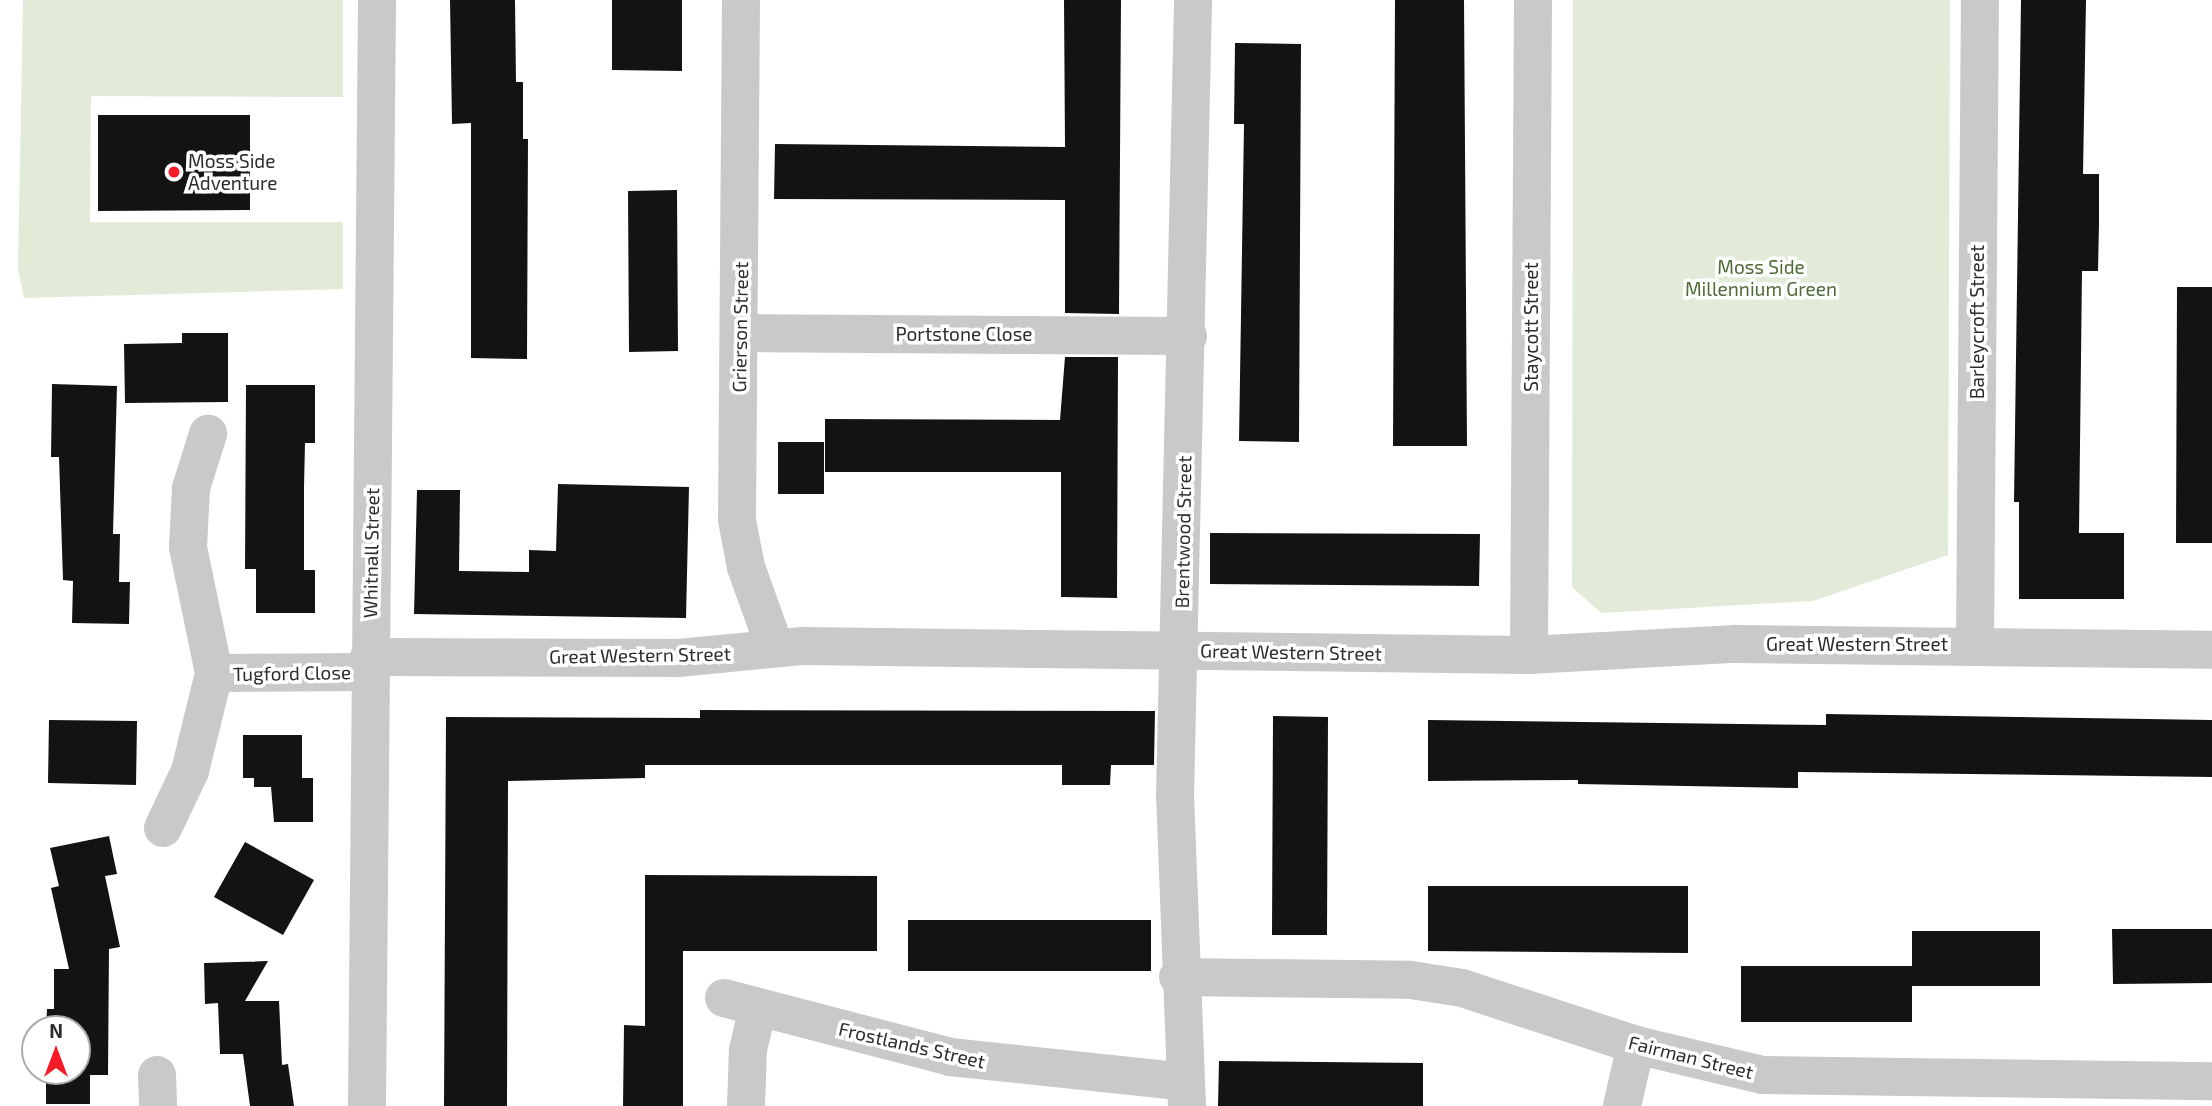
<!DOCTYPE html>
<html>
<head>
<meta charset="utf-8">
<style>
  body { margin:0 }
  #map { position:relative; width:2212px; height:1106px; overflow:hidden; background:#fff; font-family:"Exo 2",sans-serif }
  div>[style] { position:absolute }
  .green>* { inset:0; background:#e2ebd7 }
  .building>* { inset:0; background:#131313 }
  .minor>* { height:38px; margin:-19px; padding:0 19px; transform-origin:19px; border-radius:19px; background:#c9c9c9 }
  .dots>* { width:19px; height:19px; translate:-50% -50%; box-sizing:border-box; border:4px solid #fff; border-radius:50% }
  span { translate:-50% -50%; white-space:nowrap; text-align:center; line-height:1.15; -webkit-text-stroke:7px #fff; paint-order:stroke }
  .poi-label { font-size:19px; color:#2c2c2c }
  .left { translate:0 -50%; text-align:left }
  .park-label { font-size:19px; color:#4e6b35 }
  .street-label { font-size:19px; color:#2c2c2c }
  .north { position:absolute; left:21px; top:1015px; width:70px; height:70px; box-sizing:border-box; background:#fff; border:2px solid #ababab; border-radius:50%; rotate:0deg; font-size:19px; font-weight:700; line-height:28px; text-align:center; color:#2c2c2c }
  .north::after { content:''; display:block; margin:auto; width:24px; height:32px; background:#f61a27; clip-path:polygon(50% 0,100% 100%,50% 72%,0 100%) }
</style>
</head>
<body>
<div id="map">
  <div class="green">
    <i style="clip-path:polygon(23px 0,343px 0,343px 97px,91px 96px,90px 222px,343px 222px,343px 289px,24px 298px,18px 269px)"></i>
    <i style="clip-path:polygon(1573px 0,1950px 0,1948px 555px,1813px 601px,1601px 613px,1572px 587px)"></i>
  </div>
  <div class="building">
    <i style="clip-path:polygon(450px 0,515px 0,516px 82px,523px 82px,523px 139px,528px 139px,527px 359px,471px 358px,471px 123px,452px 124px)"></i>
    <i style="clip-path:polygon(612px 0,682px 0,682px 71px,612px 70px)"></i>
    <i style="clip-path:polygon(1064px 0,1121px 0,1119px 314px,1065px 313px,1065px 200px,774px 199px,775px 144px,1065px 147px)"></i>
    <i style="clip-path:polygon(1395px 0,1464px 0,1467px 446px,1393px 446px)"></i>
    <i style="clip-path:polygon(2021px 0,2086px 0,2083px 174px,2099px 174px,2099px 223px,2098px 271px,2082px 271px,2079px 533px,2124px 533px,2124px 599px,2019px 599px,2019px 502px,2014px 502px)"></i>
    <i style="clip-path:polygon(1235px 43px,1301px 44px,1299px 442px,1239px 441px,1244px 124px,1234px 124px)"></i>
    <i style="clip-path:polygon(98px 115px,250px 115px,250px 210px,98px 211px)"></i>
    <i style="clip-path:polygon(677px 190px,678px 351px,629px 352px,628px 191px)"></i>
    <i style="clip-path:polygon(2177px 287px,2212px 287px,2212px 543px,2176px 543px)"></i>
    <i style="clip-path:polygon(182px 333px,228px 333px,228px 402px,125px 403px,124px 344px,182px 343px)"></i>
    <i style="clip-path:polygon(1065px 357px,1118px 357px,1117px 598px,1061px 597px,1061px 472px,825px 472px,825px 419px,1060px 420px)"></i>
    <i style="clip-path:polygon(52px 384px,117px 386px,113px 534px,120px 534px,119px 582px,130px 582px,129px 624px,72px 623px,73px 581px,63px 580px,59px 457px,51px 457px)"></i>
    <i style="clip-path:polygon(246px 385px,315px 385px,315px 443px,305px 443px,304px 487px,304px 570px,315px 570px,315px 613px,256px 613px,256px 569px,245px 569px)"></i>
    <i style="clip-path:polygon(778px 442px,824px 442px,824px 494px,778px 494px)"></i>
    <i style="clip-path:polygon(558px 484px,689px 487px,686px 618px,414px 614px,417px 490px,460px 490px,459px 571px,529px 572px,529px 550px,556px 551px)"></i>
    <i style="clip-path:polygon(1210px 533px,1480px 534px,1479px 586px,1210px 584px)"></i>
    <i style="clip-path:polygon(700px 710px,1155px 711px,1154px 765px,1111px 765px,1110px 785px,1062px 785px,1062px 765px,645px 765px,645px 778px,508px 781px,507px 1106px,444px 1106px,446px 717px,700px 718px)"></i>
    <i style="clip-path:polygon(1826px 714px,2212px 720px,2212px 777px,1798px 772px,1798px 788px,1578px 784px,1578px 780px,1428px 781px,1428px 720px,1826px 725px)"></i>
    <i style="clip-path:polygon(1273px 716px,1328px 717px,1327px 935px,1272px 935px)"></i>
    <i style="clip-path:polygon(49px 720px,137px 721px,136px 785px,48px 783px)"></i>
    <i style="clip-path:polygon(243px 735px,302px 735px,302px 778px,313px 778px,313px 822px,274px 822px,271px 787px,254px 787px,254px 778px,243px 778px)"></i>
    <i style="clip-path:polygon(109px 836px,117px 874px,105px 876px,120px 947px,109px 949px,108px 1075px,90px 1075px,90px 1104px,46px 1104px,46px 1071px,77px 1071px,77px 1029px,46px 1029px,47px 1009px,54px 1009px,54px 969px,69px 969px,51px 888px,59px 886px,50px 848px)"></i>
    <i style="clip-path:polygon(245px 842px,314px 880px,283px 935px,214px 897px)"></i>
    <i style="clip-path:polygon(645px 875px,877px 876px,877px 951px,683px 951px,683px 1106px,623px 1106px,624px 1025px,645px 1026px)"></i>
    <i style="clip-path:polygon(1428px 886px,1688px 886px,1688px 953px,1428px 951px)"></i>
    <i style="clip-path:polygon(908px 920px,1151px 920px,1151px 971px,908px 971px)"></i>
    <i style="clip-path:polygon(2112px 929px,2212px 929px,2212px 983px,2113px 984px)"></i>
    <i style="clip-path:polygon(1912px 931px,2040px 931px,2040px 986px,1912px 986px,1912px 1022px,1741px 1022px,1741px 966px,1912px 966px)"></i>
    <i style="clip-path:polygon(268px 961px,245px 1001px,279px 1001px,282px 1065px,288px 1064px,294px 1106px,250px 1106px,243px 1054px,220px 1054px,218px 1003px,205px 1004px,204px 963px)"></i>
    <i style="clip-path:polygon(1219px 1061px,1423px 1063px,1423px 1106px,1218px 1106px)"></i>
  </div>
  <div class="minor">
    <i style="left:741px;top:0;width:520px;rotate:90.44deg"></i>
    <i style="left:737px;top:520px;width:48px;rotate:79.2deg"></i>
    <i style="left:746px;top:567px;width:86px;rotate:70.3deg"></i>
    <i style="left:741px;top:333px;width:447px;rotate:0.4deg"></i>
    <i style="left:1975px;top:644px;width:644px;rotate:-89.56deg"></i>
    <i style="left:1529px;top:655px;width:655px;rotate:-89.65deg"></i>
    <i style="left:369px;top:657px;width:309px;rotate:0.2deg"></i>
    <i style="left:678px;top:658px;width:126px;rotate:-5.5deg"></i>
    <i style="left:803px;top:646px;width:726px;rotate:0.71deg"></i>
    <i style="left:1529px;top:655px;width:206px;rotate:-3.1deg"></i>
    <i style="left:1735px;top:644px;width:477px;rotate:0.7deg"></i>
    <i style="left:214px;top:673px;width:155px;rotate:-0.4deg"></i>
    <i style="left:163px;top:828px;width:63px;rotate:-64.7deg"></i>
    <i style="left:190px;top:771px;width:101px;rotate:-76.2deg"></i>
    <i style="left:214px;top:673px;width:129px;rotate:-101.7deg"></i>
    <i style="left:188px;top:547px;width:59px;rotate:-87.1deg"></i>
    <i style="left:191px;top:488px;width:57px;rotate:-72.5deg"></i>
    <i style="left:1178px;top:977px;width:233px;rotate:0.7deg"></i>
    <i style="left:1411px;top:980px;width:52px;rotate:8.9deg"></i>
    <i style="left:1462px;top:988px;width:183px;rotate:18.1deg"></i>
    <i style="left:1636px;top:1045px;width:130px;rotate:13.3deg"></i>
    <i style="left:1763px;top:1075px;width:449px;rotate:0.8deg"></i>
    <i style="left:724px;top:998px;width:234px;rotate:14.6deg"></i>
    <i style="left:950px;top:1057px;width:237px;rotate:6deg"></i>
    <i style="left:157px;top:1075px;width:31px;rotate:88deg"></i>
    <i style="left:367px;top:1106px;width:1106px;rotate:-89.48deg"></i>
    <i style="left:746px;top:1106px;width:56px;rotate:-88deg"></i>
    <i style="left:748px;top:1050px;width:44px;rotate:-76.9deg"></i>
    <i style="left:1187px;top:1106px;width:310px;rotate:-92.2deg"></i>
    <i style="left:1175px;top:796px;width:796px;rotate:-88.7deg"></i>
    <i style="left:1622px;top:1106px;width:63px;rotate:-77.1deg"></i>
  </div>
  <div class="dots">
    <i style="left:174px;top:172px;background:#f61a27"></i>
  </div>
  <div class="poi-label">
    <span class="left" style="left:188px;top:172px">Moss Side<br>Adventure</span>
  </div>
  <div class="park-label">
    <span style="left:1761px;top:278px">Moss Side<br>Millennium Green</span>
  </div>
  <div class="street-label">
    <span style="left:1977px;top:322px;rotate:-90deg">Barleycroft Street</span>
    <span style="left:740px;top:327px;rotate:-89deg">Grierson Street</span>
    <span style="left:1531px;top:327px;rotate:-90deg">Staycott Street</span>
    <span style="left:964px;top:334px">Portstone Close</span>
    <span style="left:1183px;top:532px;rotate:-89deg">Brentwood Street</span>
    <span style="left:371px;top:553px;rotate:-89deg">Whitnall Street</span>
    <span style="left:1857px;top:644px">Great Western Street</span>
    <span style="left:1291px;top:652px;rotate:1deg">Great Western Street</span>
    <span style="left:640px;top:655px;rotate:-1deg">Great Western Street</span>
    <span style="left:292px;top:673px;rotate:-1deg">Tugford Close</span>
    <span style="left:912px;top:1045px;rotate:13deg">Frostlands Street</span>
    <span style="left:1691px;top:1057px;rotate:14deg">Fairman Street</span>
  </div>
  <div class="north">N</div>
</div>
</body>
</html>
